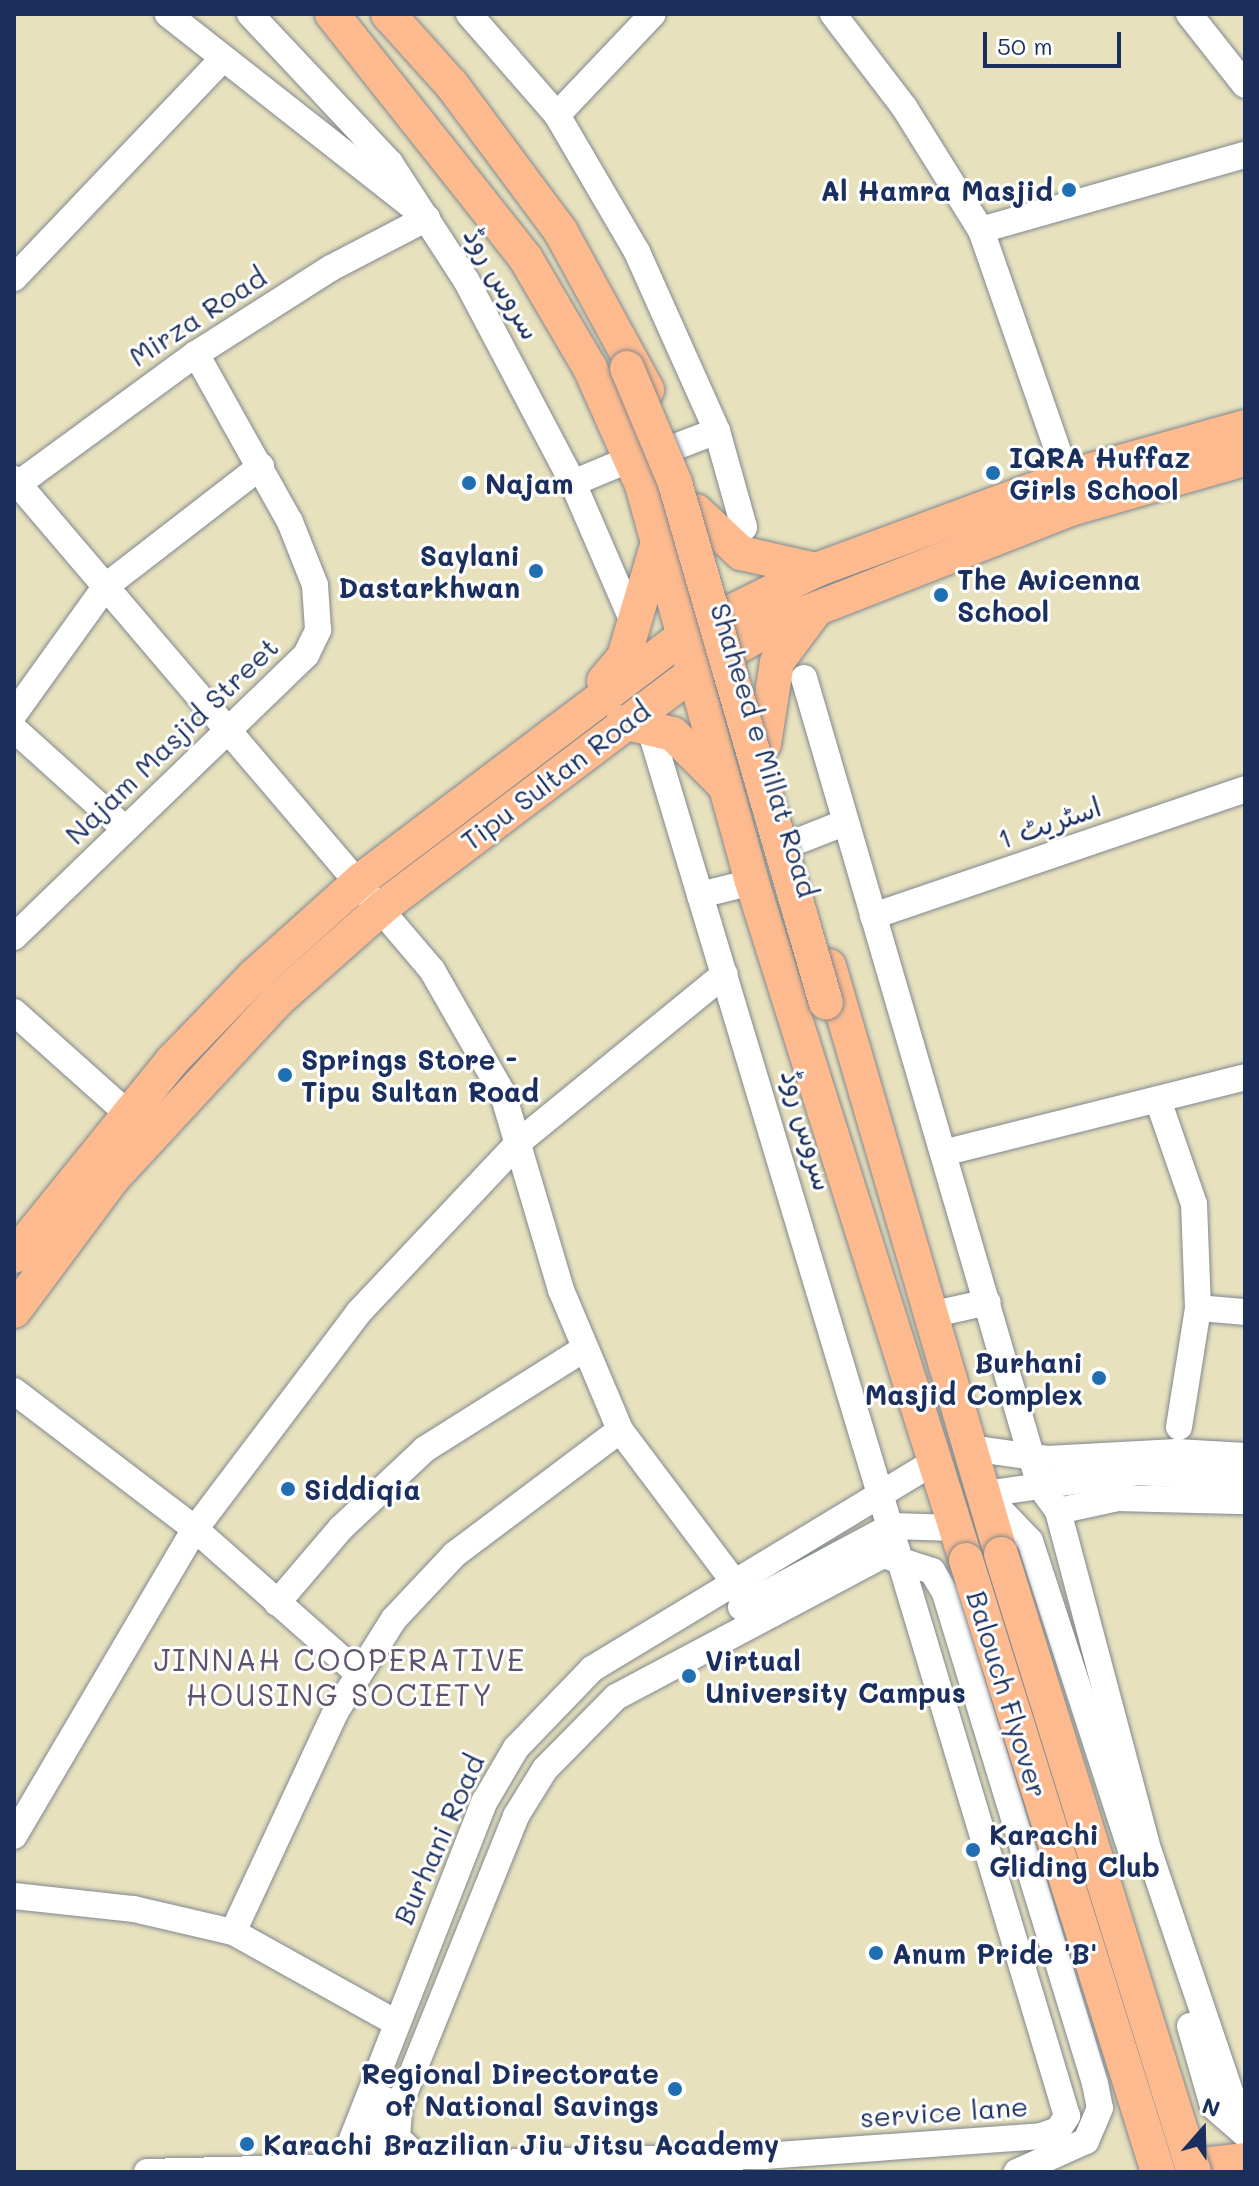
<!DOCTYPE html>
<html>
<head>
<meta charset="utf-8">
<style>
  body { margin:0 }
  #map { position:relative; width:1259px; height:2186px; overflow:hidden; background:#e7e1be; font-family:Mali,"Playpen Sans Arabic",sans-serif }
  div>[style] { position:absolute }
  .roads { filter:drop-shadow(0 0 2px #81888e) drop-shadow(0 0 2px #81888e) }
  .minor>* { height:26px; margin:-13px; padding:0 13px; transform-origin:13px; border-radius:13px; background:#fff }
  .major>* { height:34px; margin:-17px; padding:0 17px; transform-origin:17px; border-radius:17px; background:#fcba8e }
  .highway>* { height:40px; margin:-20px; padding:0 20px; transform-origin:20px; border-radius:20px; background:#fcba8e }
  .bridges { filter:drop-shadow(0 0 2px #81888e) drop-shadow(0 0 2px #81888e) }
  .major-bridge>* { height:34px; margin:-17px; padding:0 17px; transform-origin:17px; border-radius:17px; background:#fcba8e }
  .dots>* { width:22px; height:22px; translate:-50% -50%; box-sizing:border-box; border:4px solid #fff; border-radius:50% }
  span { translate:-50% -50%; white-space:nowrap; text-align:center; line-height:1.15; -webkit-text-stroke:6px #fff; paint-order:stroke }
  .poi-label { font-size:28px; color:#1b2f5e; font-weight:700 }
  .right { translate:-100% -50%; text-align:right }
  .left { translate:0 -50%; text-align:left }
  .street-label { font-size:28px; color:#1b2f5e }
  .neighbourhood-label { font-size:30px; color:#5f526d; letter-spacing:2px }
  .frame { position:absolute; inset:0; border:16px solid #1b2f5e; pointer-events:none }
  .north { position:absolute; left:1163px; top:2090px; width:80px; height:80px; -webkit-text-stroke:6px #fff; paint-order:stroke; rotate:20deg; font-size:22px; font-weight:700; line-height:32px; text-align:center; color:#1b2f5e }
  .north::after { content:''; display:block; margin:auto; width:28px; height:36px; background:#1b2f5e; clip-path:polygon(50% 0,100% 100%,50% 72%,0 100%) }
  .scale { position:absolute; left:983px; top:32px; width:138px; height:36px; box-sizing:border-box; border:4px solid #1b2f5e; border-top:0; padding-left:10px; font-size:24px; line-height:28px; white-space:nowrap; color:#1b2f5e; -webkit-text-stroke:6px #fff; paint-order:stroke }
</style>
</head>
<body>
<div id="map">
  <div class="roads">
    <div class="minor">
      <i style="left:250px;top:14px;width:204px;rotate:46.8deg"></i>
      <i style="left:390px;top:163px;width:140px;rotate:57deg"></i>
      <i style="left:466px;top:280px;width:229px;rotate:62.2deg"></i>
      <i style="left:573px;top:483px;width:156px;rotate:66.6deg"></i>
      <i style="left:469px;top:14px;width:134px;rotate:48.9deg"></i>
      <i style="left:557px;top:115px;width:159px;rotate:59.7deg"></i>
      <i style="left:637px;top:252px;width:196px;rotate:65.9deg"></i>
      <i style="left:717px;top:431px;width:100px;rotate:74.3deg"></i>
      <i style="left:833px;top:14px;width:117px;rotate:52.6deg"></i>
      <i style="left:904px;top:107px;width:145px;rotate:58deg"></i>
      <i style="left:981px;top:230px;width:262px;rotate:70.8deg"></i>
      <i style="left:1189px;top:14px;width:90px;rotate:51.7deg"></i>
      <i style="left:557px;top:115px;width:139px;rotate:-46.5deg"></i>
      <i style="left:981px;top:230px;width:274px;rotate:-15.9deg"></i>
      <i style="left:14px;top:278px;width:300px;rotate:-46.4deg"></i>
      <i style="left:675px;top:447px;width:45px;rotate:-20.9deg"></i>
      <i style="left:14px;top:479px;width:645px;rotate:49.59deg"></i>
      <i style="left:432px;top:970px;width:143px;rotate:60.2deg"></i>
      <i style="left:503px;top:1094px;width:204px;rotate:73.5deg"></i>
      <i style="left:561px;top:1290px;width:152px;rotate:67.1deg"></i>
      <i style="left:620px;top:1430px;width:191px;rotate:53.1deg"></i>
      <i style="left:573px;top:483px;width:62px;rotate:-22.8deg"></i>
      <i style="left:14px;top:487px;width:225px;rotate:-36.2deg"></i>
      <i style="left:196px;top:354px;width:160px;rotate:-32.5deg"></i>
      <i style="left:331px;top:268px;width:108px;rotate:-27.5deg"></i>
      <i style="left:427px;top:218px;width:330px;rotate:-141.8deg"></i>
      <i style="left:804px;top:678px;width:842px;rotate:73.72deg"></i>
      <i style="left:1040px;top:1486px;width:31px;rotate:54deg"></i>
      <i style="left:1058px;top:1511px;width:353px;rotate:75.1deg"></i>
      <i style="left:1149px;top:1852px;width:262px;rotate:71.3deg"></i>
      <i style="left:1233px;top:2100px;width:18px;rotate:49deg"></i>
      <i style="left:14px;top:714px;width:158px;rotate:-54.3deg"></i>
      <i style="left:106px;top:586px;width:196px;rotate:-37.7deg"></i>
      <i style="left:14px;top:729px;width:148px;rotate:42deg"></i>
      <i style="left:793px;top:843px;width:55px;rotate:-21.4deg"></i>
      <i style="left:700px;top:895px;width:54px;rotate:-14deg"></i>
      <i style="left:873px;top:916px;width:393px;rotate:-18.8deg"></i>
      <i style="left:14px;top:937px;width:406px;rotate:-44deg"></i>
      <i style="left:306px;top:655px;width:28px;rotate:-64deg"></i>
      <i style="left:318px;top:630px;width:45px;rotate:-93.8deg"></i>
      <i style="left:315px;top:585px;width:68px;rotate:-111.6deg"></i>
      <i style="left:290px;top:522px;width:193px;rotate:-119.2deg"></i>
      <i style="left:14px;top:1012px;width:152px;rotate:41.8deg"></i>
      <i style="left:1159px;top:1103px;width:107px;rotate:70.9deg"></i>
      <i style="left:1194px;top:1204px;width:104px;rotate:87.8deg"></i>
      <i style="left:947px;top:1152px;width:307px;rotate:-14.1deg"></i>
      <i style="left:930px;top:1315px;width:59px;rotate:-12.6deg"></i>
      <i style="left:14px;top:1391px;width:228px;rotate:37.3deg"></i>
      <i style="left:195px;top:1529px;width:217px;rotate:41.5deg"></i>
      <i style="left:1179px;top:1427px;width:121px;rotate:-80.9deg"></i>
      <i style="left:1198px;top:1308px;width:47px;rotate:4.9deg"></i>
      <i style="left:970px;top:1448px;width:78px;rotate:8.1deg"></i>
      <i style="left:1047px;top:1459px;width:130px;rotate:-3.1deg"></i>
      <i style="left:1177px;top:1452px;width:68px;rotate:3.4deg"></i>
      <i style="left:985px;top:1494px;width:65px;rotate:46.2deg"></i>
      <i style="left:1030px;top:1541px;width:336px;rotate:71.9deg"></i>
      <i style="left:985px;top:1494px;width:155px;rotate:-8.2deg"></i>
      <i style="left:1138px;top:1472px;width:107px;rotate:3.2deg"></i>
      <i style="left:1058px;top:1511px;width:61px;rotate:-12.2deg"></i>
      <i style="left:1118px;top:1498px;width:127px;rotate:1.4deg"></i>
      <i style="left:277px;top:1603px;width:99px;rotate:-49.5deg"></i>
      <i style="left:341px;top:1528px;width:115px;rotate:-43.2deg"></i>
      <i style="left:425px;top:1449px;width:186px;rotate:-32.2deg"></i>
      <i style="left:741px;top:1607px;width:171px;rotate:-28.2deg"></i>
      <i style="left:892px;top:1526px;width:63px;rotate:1.8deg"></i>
      <i style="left:14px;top:1836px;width:356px;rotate:-59.5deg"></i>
      <i style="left:195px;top:1529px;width:272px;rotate:-52.9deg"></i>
      <i style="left:359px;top:1312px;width:235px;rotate:-46.7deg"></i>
      <i style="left:520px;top:1141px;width:264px;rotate:-39.2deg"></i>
      <i style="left:14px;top:1896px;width:121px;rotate:6.2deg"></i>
      <i style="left:134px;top:1909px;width:102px;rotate:13.1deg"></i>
      <i style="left:233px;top:1932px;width:183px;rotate:29.1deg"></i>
      <i style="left:233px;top:1932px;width:244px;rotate:-65deg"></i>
      <i style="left:336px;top:1711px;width:109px;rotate:-57.8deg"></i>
      <i style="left:394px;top:1619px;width:89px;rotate:-46.8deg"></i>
      <i style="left:455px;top:1554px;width:206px;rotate:-36.9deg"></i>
      <i style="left:1190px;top:2026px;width:83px;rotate:74deg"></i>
      <i style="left:1213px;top:2106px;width:43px;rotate:41.2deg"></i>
      <i style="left:342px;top:2165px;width:391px;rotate:-68.6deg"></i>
      <i style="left:485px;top:1801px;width:61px;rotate:-59.7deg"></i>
      <i style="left:516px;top:1748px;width:110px;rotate:-46.1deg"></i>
      <i style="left:592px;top:1669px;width:400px;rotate:-31.2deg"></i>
      <i style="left:374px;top:2168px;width:69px;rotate:-80deg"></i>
      <i style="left:433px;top:2171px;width:49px;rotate:-137.5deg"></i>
      <i style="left:397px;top:2138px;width:32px;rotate:-86deg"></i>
      <i style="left:399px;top:2106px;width:313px;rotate:-68deg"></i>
      <i style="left:516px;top:1816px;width:55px;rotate:-58.3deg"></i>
      <i style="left:545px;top:1769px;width:101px;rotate:-45.4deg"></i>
      <i style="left:616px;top:1697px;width:302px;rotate:-28deg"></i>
      <i style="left:883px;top:1555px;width:52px;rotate:18.1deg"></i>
      <i style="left:932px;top:1571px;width:26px;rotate:59deg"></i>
      <i style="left:945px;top:1593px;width:512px;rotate:72.98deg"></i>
      <i style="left:1095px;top:2083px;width:25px;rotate:79deg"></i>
      <i style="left:1100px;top:2108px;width:36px;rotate:113deg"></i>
      <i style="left:1086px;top:2141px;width:76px;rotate:155.8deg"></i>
      <i style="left:147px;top:2172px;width:617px;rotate:-1.49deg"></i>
      <i style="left:764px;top:2156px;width:278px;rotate:-4.1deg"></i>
      <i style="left:1041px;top:2136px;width:18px;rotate:-19deg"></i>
      <i style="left:1058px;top:2130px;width:17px;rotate:-57deg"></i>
      <i style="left:1067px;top:2116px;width:1452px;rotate:-106.73deg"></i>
    </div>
    <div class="major">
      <i style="left:332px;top:14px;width:313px;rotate:51.6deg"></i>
      <i style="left:526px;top:259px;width:126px;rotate:59.6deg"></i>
      <i style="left:590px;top:368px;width:128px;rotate:66deg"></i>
      <i style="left:642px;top:485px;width:412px;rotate:74.5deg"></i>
      <i style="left:752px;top:882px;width:711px;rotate:72.48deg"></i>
      <i style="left:388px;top:14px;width:96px;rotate:48deg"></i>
      <i style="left:452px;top:85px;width:183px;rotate:53.4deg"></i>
      <i style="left:561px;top:232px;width:180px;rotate:61.4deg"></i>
      <i style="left:696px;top:511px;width:62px;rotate:43deg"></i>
      <i style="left:741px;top:553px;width:77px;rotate:12.8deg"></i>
      <i style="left:604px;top:681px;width:31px;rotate:-50deg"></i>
      <i style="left:624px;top:657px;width:120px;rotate:-73.5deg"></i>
      <i style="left:623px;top:722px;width:51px;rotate:13.5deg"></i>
      <i style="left:673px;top:734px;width:74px;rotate:45deg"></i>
      <i style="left:764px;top:744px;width:83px;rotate:-81deg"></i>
      <i style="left:777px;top:662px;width:64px;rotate:-53.3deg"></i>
      <i style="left:829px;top:966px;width:613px;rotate:73.69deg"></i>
      <i style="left:14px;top:1256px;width:251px;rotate:-51deg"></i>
      <i style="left:172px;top:1061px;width:118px;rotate:-46deg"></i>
      <i style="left:254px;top:976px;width:144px;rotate:-41.9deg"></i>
      <i style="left:361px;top:880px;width:408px;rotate:-37.1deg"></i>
      <i style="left:686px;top:634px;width:145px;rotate:-26.2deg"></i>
      <i style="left:816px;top:570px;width:268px;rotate:-20.3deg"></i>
      <i style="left:1067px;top:477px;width:185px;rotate:-15.7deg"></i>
      <i style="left:14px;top:1311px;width:167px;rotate:-53.3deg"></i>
      <i style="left:114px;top:1177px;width:243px;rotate:-47.2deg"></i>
      <i style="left:279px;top:999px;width:140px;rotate:-41.5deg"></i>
      <i style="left:384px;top:906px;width:393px;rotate:-37deg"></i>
      <i style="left:698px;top:669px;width:94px;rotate:-29.3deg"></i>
      <i style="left:780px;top:623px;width:316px;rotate:-21.4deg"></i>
      <i style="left:1074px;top:508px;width:178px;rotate:-16deg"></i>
    </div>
    <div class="highway">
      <i style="left:1164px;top:2172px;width:81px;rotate:-6.3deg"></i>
    </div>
  </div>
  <div class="bridges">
    <div class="major-bridge">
      <i style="left:627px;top:368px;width:125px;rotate:67.3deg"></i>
      <i style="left:675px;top:483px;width:541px;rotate:73.81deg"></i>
      <i style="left:1001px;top:1554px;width:647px;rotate:72.66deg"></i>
      <i style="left:966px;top:1560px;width:641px;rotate:72.58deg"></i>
    </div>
  </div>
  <div class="dots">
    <i style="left:1069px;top:190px;background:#1f6fb2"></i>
    <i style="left:993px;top:473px;background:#1f6fb2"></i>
    <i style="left:469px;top:483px;background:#1f6fb2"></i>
    <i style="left:536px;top:571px;background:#1f6fb2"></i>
    <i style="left:941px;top:595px;background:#1f6fb2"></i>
    <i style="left:285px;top:1075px;background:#1f6fb2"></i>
    <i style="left:1099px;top:1378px;background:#1f6fb2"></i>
    <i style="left:288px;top:1489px;background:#1f6fb2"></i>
    <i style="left:689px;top:1676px;background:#1f6fb2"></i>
    <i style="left:973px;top:1850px;background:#1f6fb2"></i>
    <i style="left:876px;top:1953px;background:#1f6fb2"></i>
    <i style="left:675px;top:2089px;background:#1f6fb2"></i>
    <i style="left:247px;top:2144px;background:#1f6fb2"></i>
  </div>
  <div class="poi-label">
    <span class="right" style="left:1053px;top:190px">Al Hamra Masjid</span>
    <span class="left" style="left:1009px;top:473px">IQRA Huffaz<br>Girls School</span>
    <span class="left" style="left:485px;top:483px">Najam</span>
    <span class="right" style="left:520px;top:571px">Saylani<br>Dastarkhwan</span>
    <span class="left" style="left:957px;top:595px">The Avicenna<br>School</span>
    <span class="left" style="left:301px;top:1075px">Springs Store -<br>Tipu Sultan Road</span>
    <span class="right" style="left:1083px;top:1378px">Burhani<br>Masjid Complex</span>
    <span class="left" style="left:304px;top:1489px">Siddiqia</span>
    <span class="left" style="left:705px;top:1676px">Virtual<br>University Campus</span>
    <span class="left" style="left:989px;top:1850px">Karachi<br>Gliding Club</span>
    <span class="left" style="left:892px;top:1953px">Anum Pride 'B'</span>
    <span class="right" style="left:659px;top:2089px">Regional Directorate<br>of National Savings</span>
    <span class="left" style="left:263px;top:2144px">Karachi Brazilian Jiu Jitsu Academy</span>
  </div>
  <div class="street-label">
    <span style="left:503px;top:283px;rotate:60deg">سروس روڈ</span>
    <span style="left:197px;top:316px;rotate:-33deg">Mirza Road</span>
    <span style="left:171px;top:740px;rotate:-44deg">Najam Masjid Street</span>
    <span style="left:765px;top:750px;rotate:73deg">Shaheed e Millat Road</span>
    <span style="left:555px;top:775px;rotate:-37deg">Tipu Sultan Road</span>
    <span style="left:1049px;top:822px;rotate:-19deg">اسٹریٹ 1</span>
    <span style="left:808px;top:1130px;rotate:74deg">سروس روڈ</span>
    <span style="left:1008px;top:1694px;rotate:73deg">Balouch Flyover</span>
    <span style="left:438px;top:1839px;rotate:-66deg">Burhani Road</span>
    <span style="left:944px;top:2111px;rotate:-4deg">service lane</span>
  </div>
  <div class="neighbourhood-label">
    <span style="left:340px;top:1676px">JINNAH COOPERATIVE<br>HOUSING SOCIETY</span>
  </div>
  <div class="frame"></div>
  <div class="north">N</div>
  <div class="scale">50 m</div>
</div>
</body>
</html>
